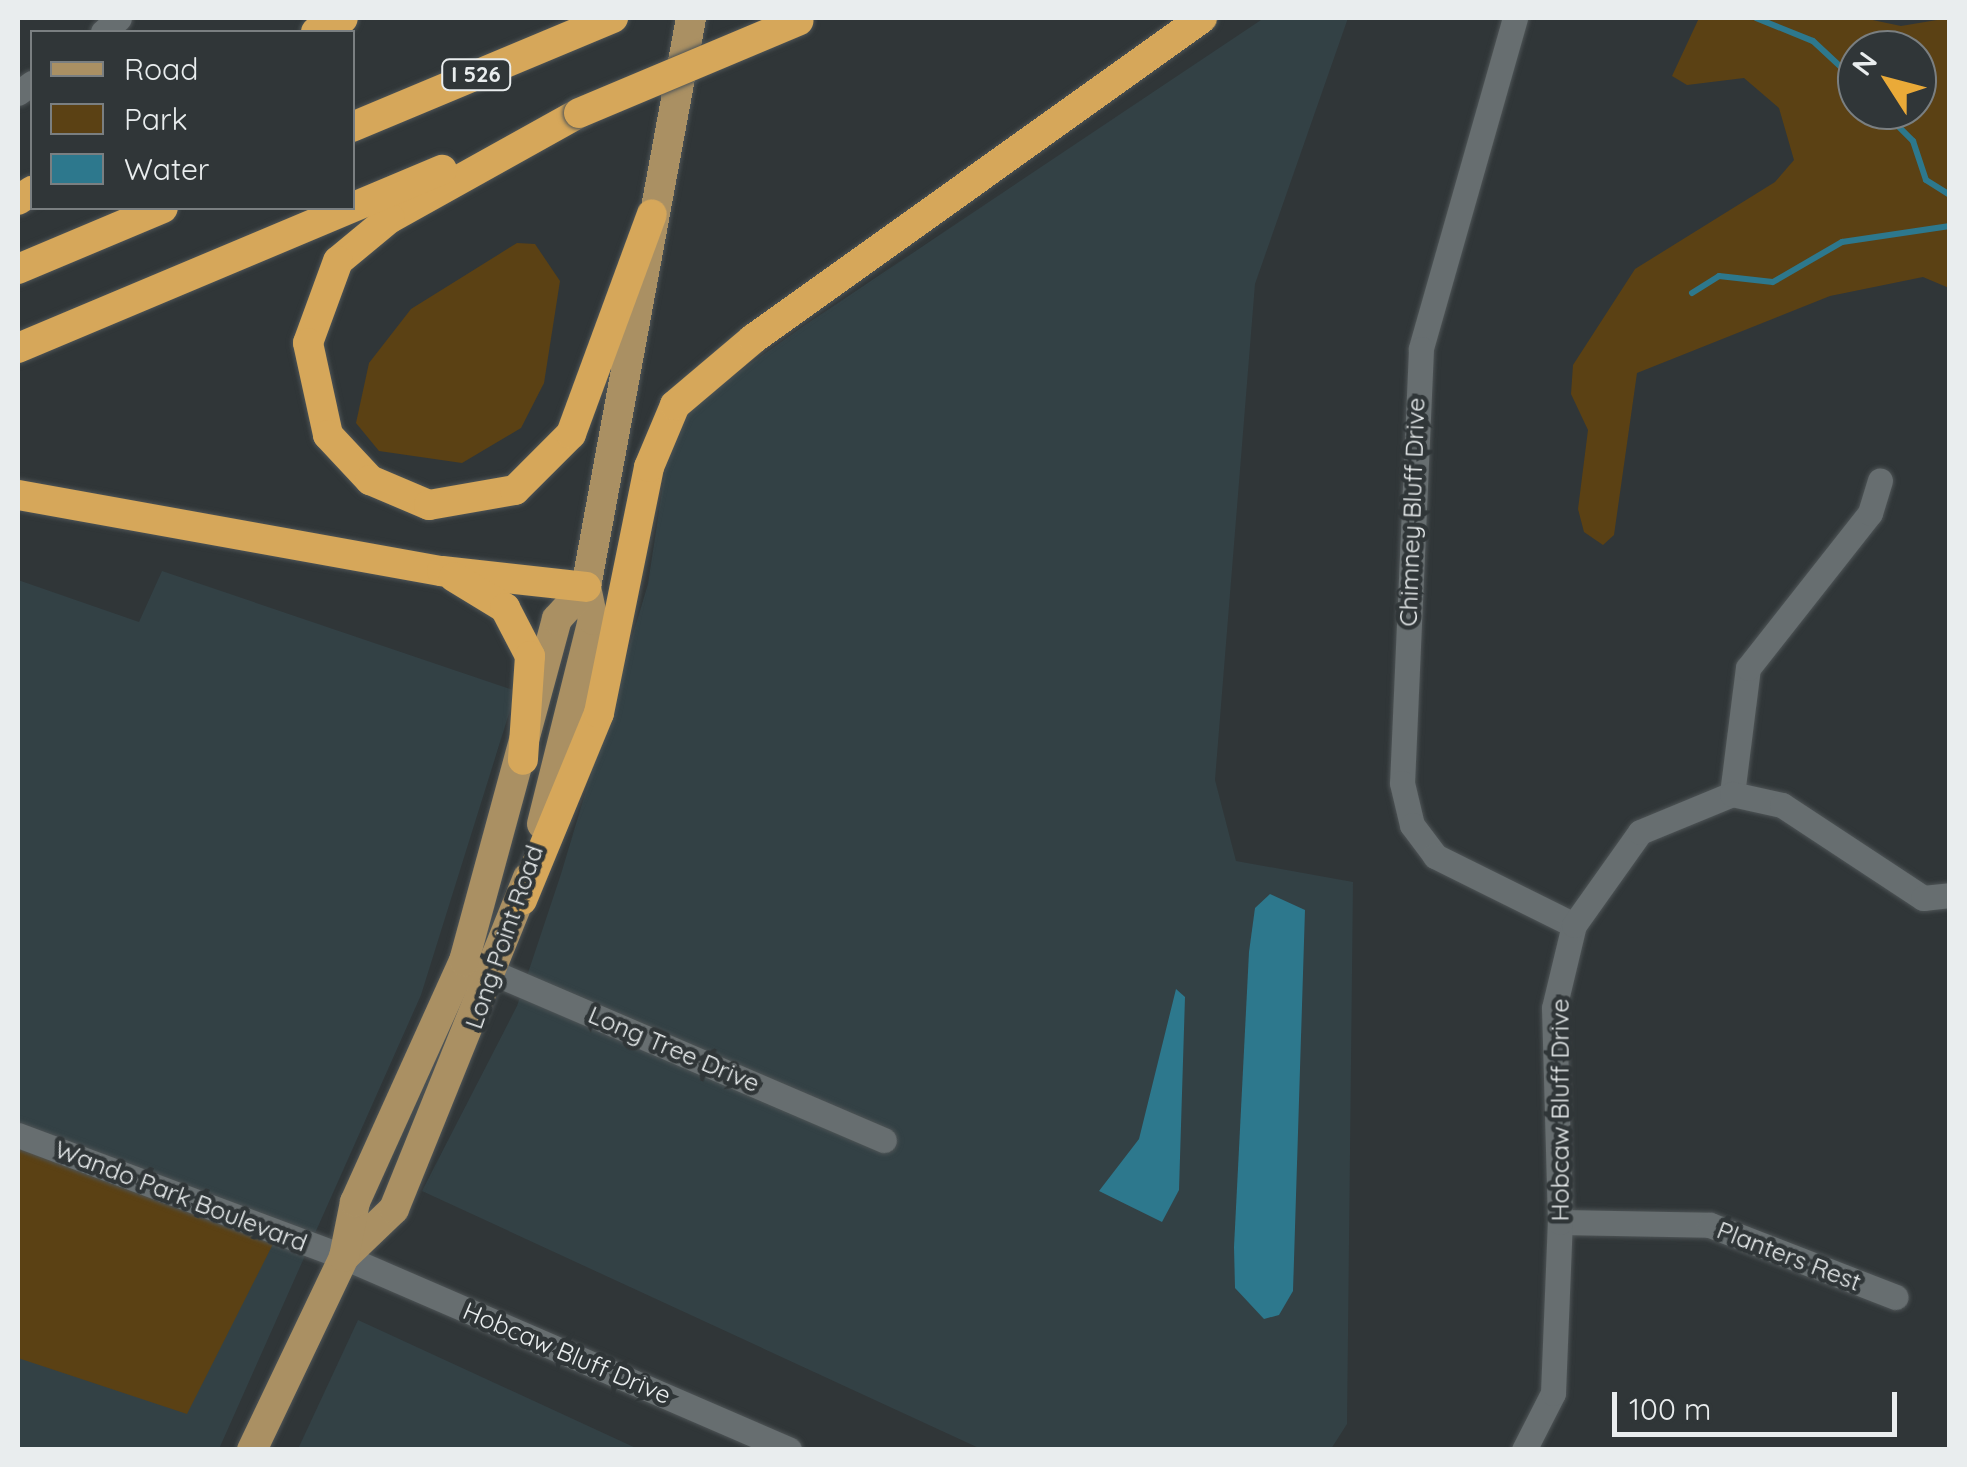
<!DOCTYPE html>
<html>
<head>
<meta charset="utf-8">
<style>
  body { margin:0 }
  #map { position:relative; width:1967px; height:1467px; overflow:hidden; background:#303638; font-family:Quicksand,sans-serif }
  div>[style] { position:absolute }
  .built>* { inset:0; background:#334145 }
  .green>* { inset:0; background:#5b4114 }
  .water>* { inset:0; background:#2d788d }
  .stream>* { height:6px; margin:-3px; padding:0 3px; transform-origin:3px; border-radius:3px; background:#2d788d }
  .roads { filter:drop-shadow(0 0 2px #4e5456) drop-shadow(0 0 2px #4e5456) }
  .minor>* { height:25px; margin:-12.5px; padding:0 12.5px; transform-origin:12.5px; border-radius:12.5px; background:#676e70 }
  .major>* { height:30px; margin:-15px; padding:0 15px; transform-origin:15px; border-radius:15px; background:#aa9063 }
  .highway>* { height:30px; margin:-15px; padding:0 15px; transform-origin:15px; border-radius:15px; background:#d6a75a }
  .bridges { filter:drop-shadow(0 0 2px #4e5456) drop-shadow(0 0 2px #4e5456) }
  .highway-bridge>* { height:30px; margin:-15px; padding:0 15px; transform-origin:15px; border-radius:15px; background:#d6a75a }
  span { translate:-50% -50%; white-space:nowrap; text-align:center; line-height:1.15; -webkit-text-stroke:9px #303638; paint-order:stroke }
  .shield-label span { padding:2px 8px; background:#303638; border:2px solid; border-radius:8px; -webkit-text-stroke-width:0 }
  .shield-label { font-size:22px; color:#e9edee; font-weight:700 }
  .street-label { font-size:25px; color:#e9edee }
  .frame { position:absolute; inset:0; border:20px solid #e9edee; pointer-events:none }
  .legend { position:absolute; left:30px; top:30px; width:325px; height:180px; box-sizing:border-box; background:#303638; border:2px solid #7a7f81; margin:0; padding:12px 18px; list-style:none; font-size:30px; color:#e9edee }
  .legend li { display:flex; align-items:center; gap:20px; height:50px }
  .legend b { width:50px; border:2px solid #7a7f81 }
  .north { position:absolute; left:1837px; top:30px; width:100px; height:100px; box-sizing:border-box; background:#303638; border:2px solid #7a7f81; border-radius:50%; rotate:306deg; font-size:28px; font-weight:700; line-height:40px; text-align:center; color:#e9edee }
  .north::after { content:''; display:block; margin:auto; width:35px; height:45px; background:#eaaa38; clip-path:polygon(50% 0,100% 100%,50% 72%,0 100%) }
  .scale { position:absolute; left:1612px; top:1392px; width:285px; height:45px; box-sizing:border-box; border:5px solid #e9edee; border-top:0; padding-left:12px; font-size:30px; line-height:35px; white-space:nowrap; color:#e9edee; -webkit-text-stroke:8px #303638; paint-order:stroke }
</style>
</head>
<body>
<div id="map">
  <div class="built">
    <i style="clip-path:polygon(1264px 18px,1348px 18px,1255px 284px,1215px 780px,1236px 861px,1353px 882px,1347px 1424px,1331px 1449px,981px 1449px,422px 1191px,517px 1006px,561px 874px,648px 584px,670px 438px,695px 403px,805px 325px)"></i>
    <i style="clip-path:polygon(162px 571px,516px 691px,421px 995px,219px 1449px,18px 1450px,18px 580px,139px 622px)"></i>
    <i style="clip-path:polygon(358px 1320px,638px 1449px,298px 1449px)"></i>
  </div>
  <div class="green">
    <i style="clip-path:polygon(evenodd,1699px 18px,1863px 18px,1901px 26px,1949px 18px,1949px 288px,1923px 277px,1830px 296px,1637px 373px,1614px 535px,1603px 545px,1584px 532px,1578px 509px,1588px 430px,1571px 394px,1573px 365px,1635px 269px,1775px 182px,1794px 160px,1779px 108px,1744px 78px,1687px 85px,1672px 76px,1699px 18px,1857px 50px,1917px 50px,1917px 110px,1857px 110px,1857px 50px)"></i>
    <i style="clip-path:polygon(517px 243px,535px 244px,560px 281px,544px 383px,521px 428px,462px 463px,379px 451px,356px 423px,369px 363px,411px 309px)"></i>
    <i style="clip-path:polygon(18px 1146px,273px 1244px,187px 1414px,18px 1358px)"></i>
  </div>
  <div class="water">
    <i style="clip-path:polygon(1270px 894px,1305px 910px,1293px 1291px,1279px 1315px,1264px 1319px,1235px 1288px,1234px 1247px,1249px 952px,1255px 908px)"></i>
    <i style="clip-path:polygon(1176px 989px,1185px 997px,1179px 1190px,1162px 1222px,1099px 1191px,1139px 1139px)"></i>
  </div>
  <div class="stream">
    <i style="left:1756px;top:18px;width:61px;rotate:22deg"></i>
    <i style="left:1813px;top:41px;width:60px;rotate:43deg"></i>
    <i style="left:1882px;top:110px;width:44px;rotate:45deg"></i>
    <i style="left:1913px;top:141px;width:41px;rotate:71.6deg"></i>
    <i style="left:1926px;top:180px;width:28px;rotate:32deg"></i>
    <i style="left:1692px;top:293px;width:32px;rotate:-32deg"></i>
    <i style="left:1719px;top:276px;width:54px;rotate:6.3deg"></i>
    <i style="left:1773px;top:282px;width:80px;rotate:-30.1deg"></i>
    <i style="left:1842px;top:242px;width:109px;rotate:-8.4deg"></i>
  </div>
  <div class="roads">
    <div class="minor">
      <i style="left:1515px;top:18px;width:344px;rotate:105.9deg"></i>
      <i style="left:1421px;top:349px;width:434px;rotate:92.5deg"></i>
      <i style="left:1402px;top:783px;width:43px;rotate:76.6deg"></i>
      <i style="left:1412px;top:825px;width:39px;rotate:53deg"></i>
      <i style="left:1435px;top:856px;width:155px;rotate:26.4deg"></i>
      <i style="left:103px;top:32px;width:21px;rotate:-41deg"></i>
      <i style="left:18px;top:93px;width:17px;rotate:-36deg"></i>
      <i style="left:1732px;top:794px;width:127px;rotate:-82.8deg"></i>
      <i style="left:1748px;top:668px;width:197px;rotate:-51.8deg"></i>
      <i style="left:1870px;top:513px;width:34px;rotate:-73deg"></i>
      <i style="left:473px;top:964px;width:447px;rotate:23.2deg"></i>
      <i style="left:18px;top:1135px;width:348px;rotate:20.5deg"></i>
      <i style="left:344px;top:1257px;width:485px;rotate:23.4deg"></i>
      <i style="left:1560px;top:1222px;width:150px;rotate:1.1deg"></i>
      <i style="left:1710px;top:1225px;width:199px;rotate:21.2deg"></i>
      <i style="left:1524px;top:1450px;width:64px;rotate:-63deg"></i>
      <i style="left:1553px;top:1393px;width:171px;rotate:-87.7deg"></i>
      <i style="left:1560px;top:1222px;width:214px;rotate:-91.6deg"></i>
      <i style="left:1554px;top:1008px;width:85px;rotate:-76.5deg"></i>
      <i style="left:1574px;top:925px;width:114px;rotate:-54.6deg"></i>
      <i style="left:1640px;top:832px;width:100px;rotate:-22.4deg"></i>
      <i style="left:1732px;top:794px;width:51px;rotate:12.4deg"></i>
      <i style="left:1782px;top:805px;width:169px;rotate:33.4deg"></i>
      <i style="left:1923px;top:898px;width:27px;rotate:-6deg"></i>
    </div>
    <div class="major">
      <i style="left:542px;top:824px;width:210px;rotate:-76deg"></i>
      <i style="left:593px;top:620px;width:34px;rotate:-102deg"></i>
      <i style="left:586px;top:587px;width:579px;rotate:-79.54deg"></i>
      <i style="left:344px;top:1257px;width:69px;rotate:-43.8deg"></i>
      <i style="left:394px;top:1209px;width:357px;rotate:-68deg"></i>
      <i style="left:252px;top:1450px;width:214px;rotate:-64.5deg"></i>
      <i style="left:344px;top:1257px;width:56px;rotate:-78.7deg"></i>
      <i style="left:355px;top:1202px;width:265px;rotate:-65.7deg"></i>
      <i style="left:464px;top:961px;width:354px;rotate:-74.8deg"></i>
      <i style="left:557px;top:619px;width:43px;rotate:-47.8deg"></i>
    </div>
    <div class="highway">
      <i style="left:316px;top:32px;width:30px;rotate:-27deg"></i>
      <i style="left:579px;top:113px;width:216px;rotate:150.9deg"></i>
      <i style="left:390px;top:218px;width:67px;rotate:140.4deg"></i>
      <i style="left:338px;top:261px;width:87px;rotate:110.1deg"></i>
      <i style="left:308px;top:343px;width:94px;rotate:77.7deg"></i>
      <i style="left:328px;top:435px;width:62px;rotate:47deg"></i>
      <i style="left:370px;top:480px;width:64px;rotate:23deg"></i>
      <i style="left:429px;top:505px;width:87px;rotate:-9.9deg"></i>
      <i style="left:515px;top:490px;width:79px;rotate:-45deg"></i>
      <i style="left:571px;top:434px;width:234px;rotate:-69.8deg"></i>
      <i style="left:352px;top:127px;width:283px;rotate:-22.7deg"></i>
      <i style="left:18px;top:200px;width:17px;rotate:-33deg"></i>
      <i style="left:18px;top:269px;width:157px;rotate:-22.8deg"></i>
      <i style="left:18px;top:348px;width:460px;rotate:-22.8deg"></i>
      <i style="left:18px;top:495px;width:431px;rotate:10.2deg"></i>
      <i style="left:442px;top:571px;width:145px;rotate:6.3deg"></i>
      <i style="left:454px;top:577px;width:60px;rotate:31.3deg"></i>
      <i style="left:505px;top:608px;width:54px;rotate:62.5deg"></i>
      <i style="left:530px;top:656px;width:104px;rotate:93.9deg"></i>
      <i style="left:522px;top:900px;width:202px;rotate:-67.6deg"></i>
      <i style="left:599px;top:713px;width:251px;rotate:-78.5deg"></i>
      <i style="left:649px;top:467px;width:67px;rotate:-67.2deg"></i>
      <i style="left:675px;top:405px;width:102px;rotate:-40.2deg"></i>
      <i style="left:753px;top:339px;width:552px;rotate:-35.56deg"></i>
    </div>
  </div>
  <div class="bridges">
    <div class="highway-bridge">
      <i style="left:579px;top:113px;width:238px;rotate:-22.8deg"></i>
    </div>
  </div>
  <div class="shield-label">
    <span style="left:476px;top:75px">I 526</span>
  </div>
  <div class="street-label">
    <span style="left:1412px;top:512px;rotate:-88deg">Chimney Bluff Drive</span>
    <span style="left:504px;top:937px;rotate:-71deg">Long Point Road</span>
    <span style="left:674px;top:1049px;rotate:23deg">Long Tree Drive</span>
    <span style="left:1560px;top:1110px;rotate:-90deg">Hobcaw Bluff Drive</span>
    <span style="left:181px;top:1196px;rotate:21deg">Wando Park Boulevard</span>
    <span style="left:1789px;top:1256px;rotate:21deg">Planters Rest</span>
    <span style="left:567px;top:1353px;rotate:23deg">Hobcaw Bluff Drive</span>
  </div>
  <div class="frame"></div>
  <ul class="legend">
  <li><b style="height:12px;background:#aa9063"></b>Road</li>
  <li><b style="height:28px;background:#5b4114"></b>Park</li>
  <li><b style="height:28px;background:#2d788d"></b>Water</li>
  </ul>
  <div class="north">N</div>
  <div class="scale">100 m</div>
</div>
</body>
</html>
